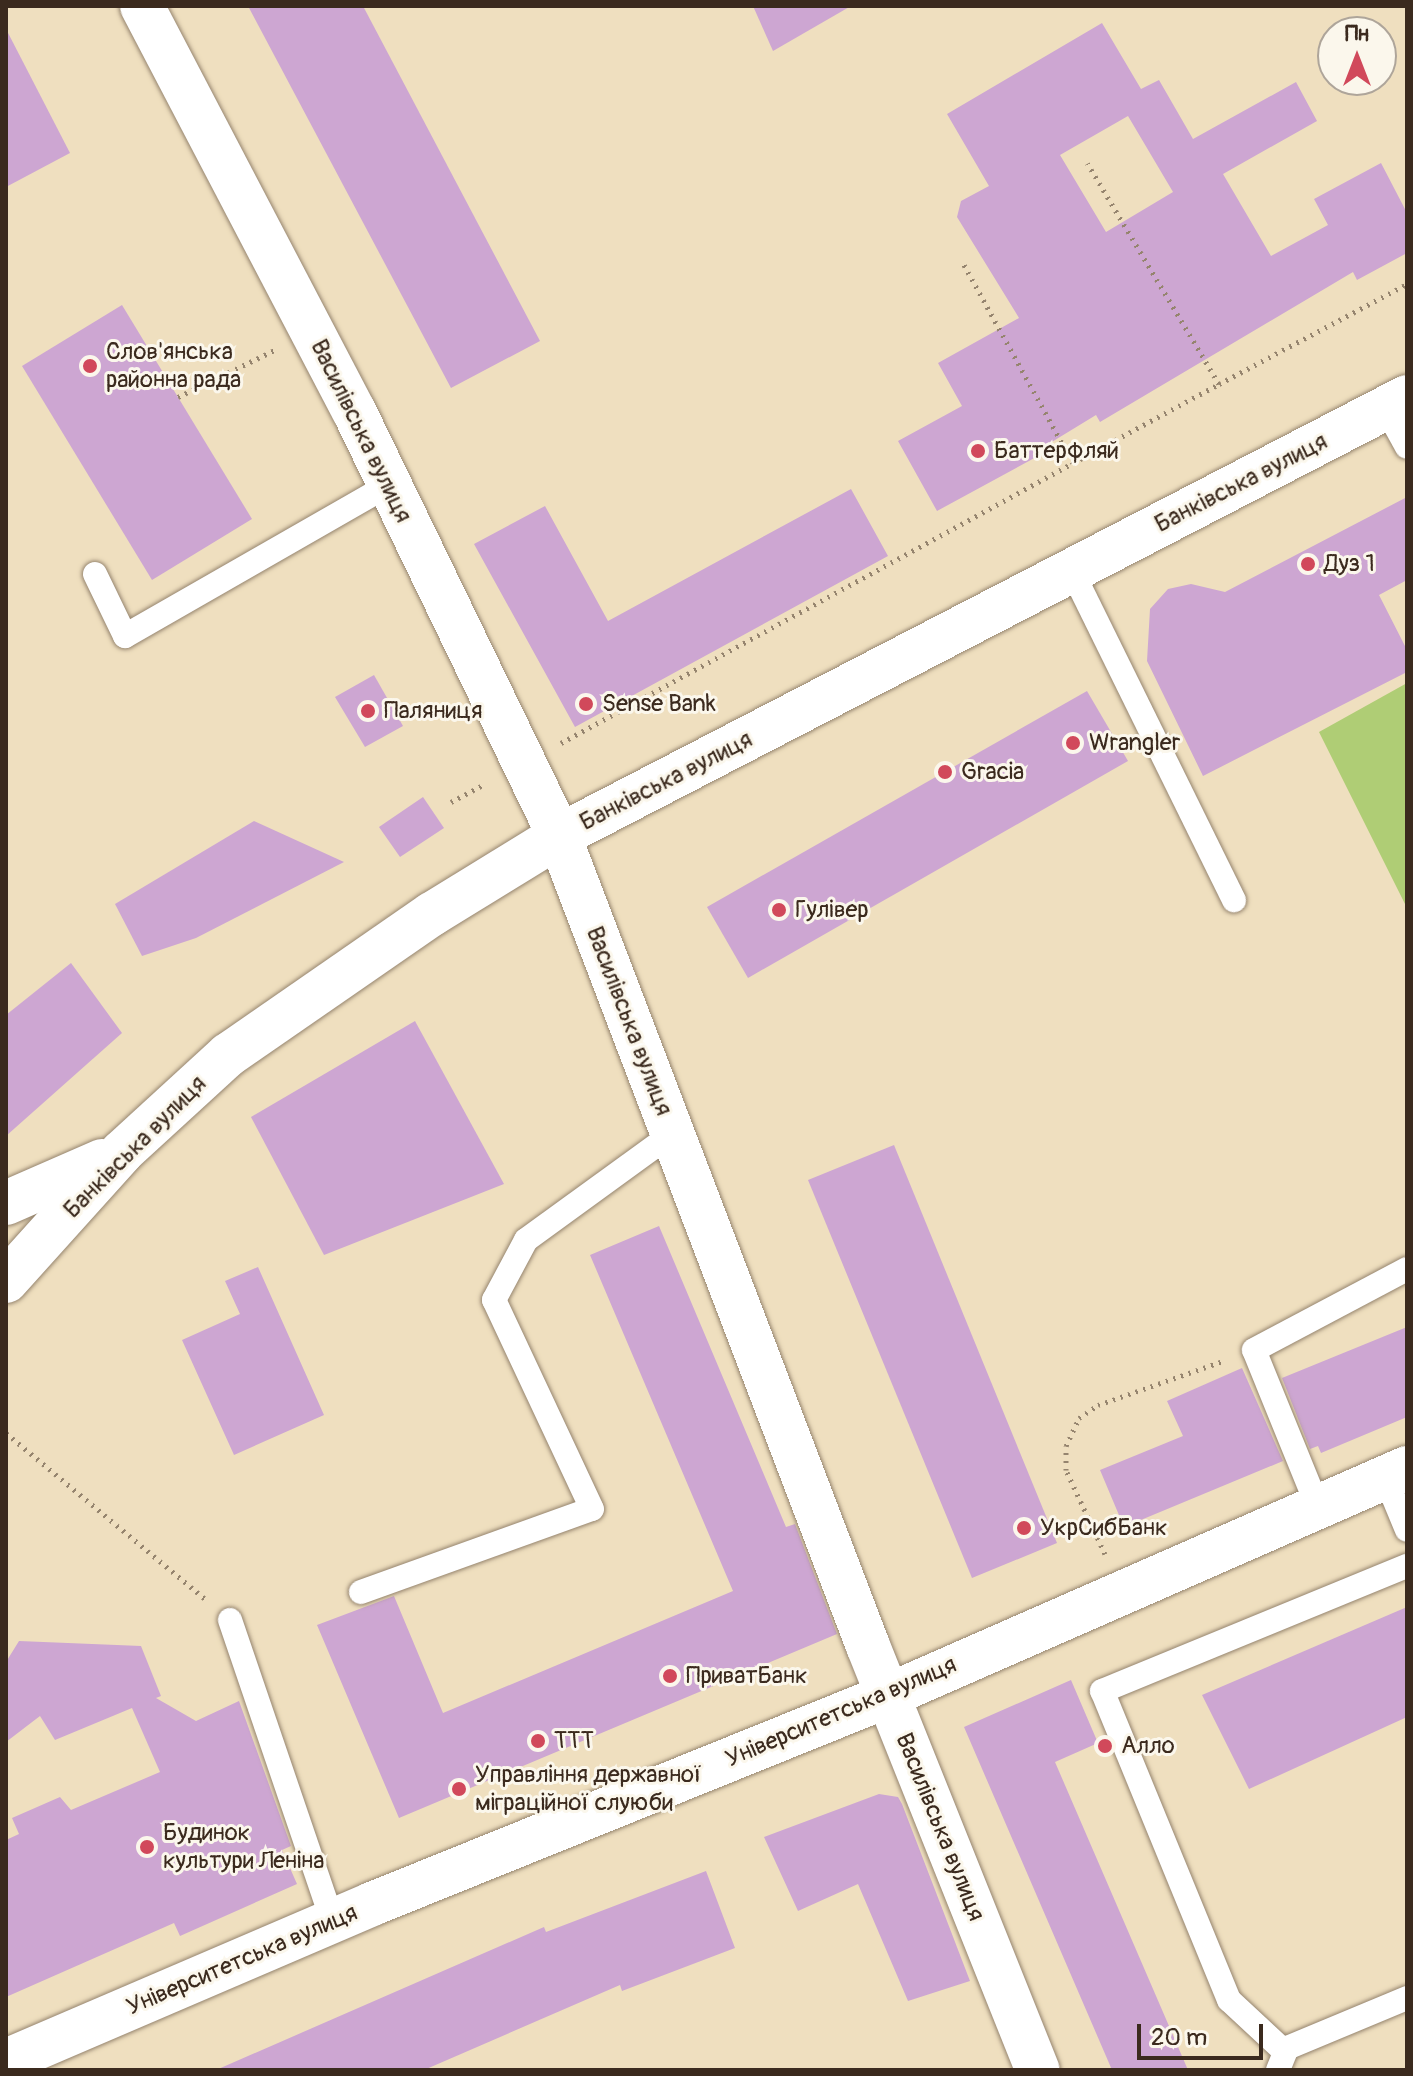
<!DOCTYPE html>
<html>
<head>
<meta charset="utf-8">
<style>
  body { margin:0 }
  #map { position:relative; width:1413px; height:2076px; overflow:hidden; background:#efdfbf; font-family:Pangolin,sans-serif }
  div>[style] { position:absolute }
  .green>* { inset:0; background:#afcd75 }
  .building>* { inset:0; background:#cda6d2 }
  .path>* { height:5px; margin-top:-2.5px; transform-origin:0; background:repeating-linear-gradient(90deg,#95846e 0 2px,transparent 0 8px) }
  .roads { filter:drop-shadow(0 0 2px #95846e) drop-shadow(0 0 2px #95846e) }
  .lane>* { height:24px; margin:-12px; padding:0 12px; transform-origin:12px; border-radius:12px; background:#fff }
  .street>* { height:44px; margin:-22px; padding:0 22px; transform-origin:22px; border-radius:22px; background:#fff }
  .secondary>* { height:44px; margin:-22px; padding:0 22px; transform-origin:22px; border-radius:22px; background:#fff }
  .dots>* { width:22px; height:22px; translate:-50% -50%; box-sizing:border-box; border:4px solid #fbf7ec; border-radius:50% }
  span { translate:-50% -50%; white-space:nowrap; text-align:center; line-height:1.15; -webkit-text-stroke:6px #fbf7ec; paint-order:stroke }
  .poi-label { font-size:24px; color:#3b2a1e }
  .left { translate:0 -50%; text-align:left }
  .street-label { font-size:24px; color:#3b2a1e }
  .frame { position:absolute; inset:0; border:8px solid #3b2a1e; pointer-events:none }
  .north { position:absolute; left:1317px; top:16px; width:80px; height:80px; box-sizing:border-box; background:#fbf7ec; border:2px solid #aea59a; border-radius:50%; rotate:0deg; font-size:22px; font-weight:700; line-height:32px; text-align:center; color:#3b2a1e }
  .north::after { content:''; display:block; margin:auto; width:28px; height:36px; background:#d1495b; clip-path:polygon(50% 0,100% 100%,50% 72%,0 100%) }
  .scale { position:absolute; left:1137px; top:2024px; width:126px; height:36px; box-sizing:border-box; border:4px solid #3b2a1e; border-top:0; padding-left:10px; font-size:24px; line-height:28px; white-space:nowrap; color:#3b2a1e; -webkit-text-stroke:6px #fbf7ec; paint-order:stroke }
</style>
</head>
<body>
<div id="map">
  <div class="green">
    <i style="clip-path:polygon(1407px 683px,1407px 908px,1319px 732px)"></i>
  </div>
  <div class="building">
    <i style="clip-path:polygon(248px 6px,363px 6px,540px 341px,451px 388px)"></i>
    <i style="clip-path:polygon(753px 6px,851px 6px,773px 51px)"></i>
    <i style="clip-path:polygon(evenodd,1102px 23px,1141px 89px,1159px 80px,1193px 139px,1296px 82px,1317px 121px,1223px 174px,1271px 256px,1328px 225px,1314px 199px,1381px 163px,1407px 213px,1407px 253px,1357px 280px,1353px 272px,1100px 422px,1096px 415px,1037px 451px,1040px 455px,937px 511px,898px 441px,962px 406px,938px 363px,1019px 318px,957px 217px,961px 201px,989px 186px,947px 114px,1102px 23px,1128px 116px,1173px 192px,1106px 232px,1060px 155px,1128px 116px)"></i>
    <i style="clip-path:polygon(6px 29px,70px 153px,6px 187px)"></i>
    <i style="clip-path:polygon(122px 305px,252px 519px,152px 580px,22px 366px)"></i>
    <i style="clip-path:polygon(851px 489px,888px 556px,575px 727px,474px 544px,545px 506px,608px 621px)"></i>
    <i style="clip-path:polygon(1407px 497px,1407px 580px,1379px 595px,1407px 650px,1407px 672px,1203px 776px,1147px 661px,1150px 609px,1168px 589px,1191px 584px,1225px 592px)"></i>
    <i style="clip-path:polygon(374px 675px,403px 726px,365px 747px,335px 697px)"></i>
    <i style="clip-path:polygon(1087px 691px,1128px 761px,748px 978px,707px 907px)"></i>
    <i style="clip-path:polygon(423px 797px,444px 828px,400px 857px,379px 827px)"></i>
    <i style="clip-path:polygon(254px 821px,344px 862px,196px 938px,142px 956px,115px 904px)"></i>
    <i style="clip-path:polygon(71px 963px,122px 1033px,6px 1136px,6px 1015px)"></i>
    <i style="clip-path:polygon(415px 1021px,504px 1184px,324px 1255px,251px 1117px)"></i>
    <i style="clip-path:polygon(894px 1145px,1057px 1543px,972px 1578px,808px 1180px)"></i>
    <i style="clip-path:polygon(659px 1226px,786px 1527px,795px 1524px,837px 1634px,399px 1818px,317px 1625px,394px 1596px,443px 1713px,733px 1591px,590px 1255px)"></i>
    <i style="clip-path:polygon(258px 1267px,324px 1415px,234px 1455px,182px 1340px,240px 1314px,225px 1281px)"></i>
    <i style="clip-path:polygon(1407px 1327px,1407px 1417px,1321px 1453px,1318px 1446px,1310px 1449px,1282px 1378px)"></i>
    <i style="clip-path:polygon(1242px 1368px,1283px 1461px,1124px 1527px,1100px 1470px,1183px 1436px,1167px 1401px)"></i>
    <i style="clip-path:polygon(1407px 1607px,1407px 1717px,1249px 1789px,1202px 1695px)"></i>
    <i style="clip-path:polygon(19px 1641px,141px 1646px,161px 1696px,156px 1698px,196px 1721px,239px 1701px,291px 1846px,282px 1850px,297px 1884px,180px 1936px,174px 1923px,6px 1997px,6px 1840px,19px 1834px,12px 1818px,60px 1797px,71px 1810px,160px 1772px,132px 1708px,55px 1740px,40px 1716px,6px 1742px,6px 1662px)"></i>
    <i style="clip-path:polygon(1071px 1680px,1098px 1743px,1055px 1762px,1188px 2070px,1112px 2070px,964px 1727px)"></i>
    <i style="clip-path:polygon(879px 1794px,898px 1797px,902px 1804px,970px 1981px,908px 2001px,858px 1884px,798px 1911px,764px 1837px)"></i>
    <i style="clip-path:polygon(706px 1871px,735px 1948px,622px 1991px,620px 1985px,424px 2070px,216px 2070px,544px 1927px,546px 1932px)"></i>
  </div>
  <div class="path">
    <i style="left:1219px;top:384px;width:213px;rotate:-28deg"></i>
    <i style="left:178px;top:397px;width:108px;rotate:-25.9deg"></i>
    <i style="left:1073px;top:463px;width:166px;rotate:-28.4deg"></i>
    <i style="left:1219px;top:384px;width:257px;rotate:-120.8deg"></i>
    <i style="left:561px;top:743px;width:584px;rotate:-28.67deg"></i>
    <i style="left:1073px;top:463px;width:228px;rotate:-118.8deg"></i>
    <i style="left:451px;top:802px;width:38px;rotate:-28deg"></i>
    <i style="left:6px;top:1433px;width:259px;rotate:39.8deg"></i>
    <i style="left:1105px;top:1554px;width:93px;rotate:-114.9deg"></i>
    <i style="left:1066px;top:1470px;width:24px;rotate:-90deg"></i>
    <i style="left:1066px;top:1446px;width:31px;rotate:-65deg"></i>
    <i style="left:1079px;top:1418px;width:23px;rotate:-34deg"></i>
    <i style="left:1098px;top:1405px;width:133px;rotate:-19.4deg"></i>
  </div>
  <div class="roads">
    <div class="lane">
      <i style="left:1386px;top:409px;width:43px;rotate:61.1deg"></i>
      <i style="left:1072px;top:571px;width:367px;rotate:63.8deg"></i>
      <i style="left:95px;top:574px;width:69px;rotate:64.2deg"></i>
      <i style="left:125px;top:636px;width:304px;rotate:-29.8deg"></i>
      <i style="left:1385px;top:1477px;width:57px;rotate:67.5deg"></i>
      <i style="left:1317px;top:1505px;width:167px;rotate:-112.1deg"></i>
      <i style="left:1254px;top:1350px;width:173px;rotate:-27.9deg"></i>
      <i style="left:361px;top:1592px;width:245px;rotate:-19.8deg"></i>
      <i style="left:592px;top:1509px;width:231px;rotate:-115.1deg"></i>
      <i style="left:494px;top:1300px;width:68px;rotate:-61.9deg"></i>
      <i style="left:526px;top:1240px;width:180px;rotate:-36deg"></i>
      <i style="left:230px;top:1620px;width:317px;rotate:71.2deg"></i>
      <i style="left:1285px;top:2052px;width:76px;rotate:-137.1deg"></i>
      <i style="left:1229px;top:2000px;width:334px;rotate:-112.3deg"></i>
      <i style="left:1102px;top:1691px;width:330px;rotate:-22.3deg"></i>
      <i style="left:1278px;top:2070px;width:24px;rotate:-68deg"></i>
      <i style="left:1287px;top:2048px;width:130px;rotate:-22.6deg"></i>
    </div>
    <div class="street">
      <i style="left:142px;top:6px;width:457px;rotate:62.4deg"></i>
      <i style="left:354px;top:411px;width:472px;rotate:64.2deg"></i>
      <i style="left:559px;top:836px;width:867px;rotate:69.12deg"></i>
      <i style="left:868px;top:1646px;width:457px;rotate:68.2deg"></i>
    </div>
    <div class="secondary">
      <i style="left:6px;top:1203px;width:105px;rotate:-23.6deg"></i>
      <i style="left:6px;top:1281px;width:173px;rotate:-48deg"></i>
      <i style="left:122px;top:1152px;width:144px;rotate:-42.5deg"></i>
      <i style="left:228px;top:1055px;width:248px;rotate:-34.7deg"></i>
      <i style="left:432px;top:914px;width:149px;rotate:-31.6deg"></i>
      <i style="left:559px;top:836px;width:955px;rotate:-27.37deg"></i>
      <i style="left:6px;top:2061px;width:398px;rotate:-23.2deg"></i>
      <i style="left:372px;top:1904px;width:555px;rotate:-21.99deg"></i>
      <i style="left:887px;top:1696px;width:568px;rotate:-23.68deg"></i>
    </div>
  </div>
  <div class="dots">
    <i style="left:90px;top:366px;background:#d1495b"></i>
    <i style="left:978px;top:451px;background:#d1495b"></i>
    <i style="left:1308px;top:564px;background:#d1495b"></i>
    <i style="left:586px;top:704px;background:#d1495b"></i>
    <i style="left:368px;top:711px;background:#d1495b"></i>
    <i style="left:1073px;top:743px;background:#d1495b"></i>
    <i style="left:945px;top:772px;background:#d1495b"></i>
    <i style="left:779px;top:910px;background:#d1495b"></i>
    <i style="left:1024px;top:1528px;background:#d1495b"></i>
    <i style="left:670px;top:1676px;background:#d1495b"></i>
    <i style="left:538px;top:1741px;background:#d1495b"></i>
    <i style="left:1105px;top:1746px;background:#d1495b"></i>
    <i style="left:459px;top:1789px;background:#d1495b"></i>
    <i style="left:147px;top:1847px;background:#d1495b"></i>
  </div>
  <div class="poi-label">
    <span class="left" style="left:106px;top:366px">Слов'янська<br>районна рада</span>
    <span class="left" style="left:994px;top:451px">Баттерфляй</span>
    <span class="left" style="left:1324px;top:564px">Дуз 1</span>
    <span class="left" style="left:602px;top:704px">Sense Bank</span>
    <span class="left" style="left:384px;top:711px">Паляниця</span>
    <span class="left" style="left:1089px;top:743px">Wrangler</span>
    <span class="left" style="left:961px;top:772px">Gracia</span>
    <span class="left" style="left:795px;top:910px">Гулівер</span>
    <span class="left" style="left:1040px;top:1528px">УкрСибБанк</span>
    <span class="left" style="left:686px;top:1676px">ПриватБанк</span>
    <span class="left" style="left:554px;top:1741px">ТТТ</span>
    <span class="left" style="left:1121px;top:1746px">Алло</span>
    <span class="left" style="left:475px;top:1789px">Управління державної<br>міграційної слуюби</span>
    <span class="left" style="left:163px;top:1847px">Будинок<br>культури Леніна</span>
  </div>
  <div class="street-label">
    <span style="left:361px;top:431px;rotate:64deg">Василівська вулиця</span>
    <span style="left:1241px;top:483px;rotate:-27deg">Банківська вулиця</span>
    <span style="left:666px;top:781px;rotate:-27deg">Банківська вулиця</span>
    <span style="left:629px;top:1021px;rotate:69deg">Василівська вулиця</span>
    <span style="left:135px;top:1147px;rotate:-45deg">Банківська вулиця</span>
    <span style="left:841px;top:1712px;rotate:-23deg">Університетська вулиця</span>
    <span style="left:940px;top:1827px;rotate:68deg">Василівська вулиця</span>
    <span style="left:242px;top:1960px;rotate:-23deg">Університетська вулиця</span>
  </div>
  <div class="frame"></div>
  <div class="north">Пн</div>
  <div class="scale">20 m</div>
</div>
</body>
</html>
